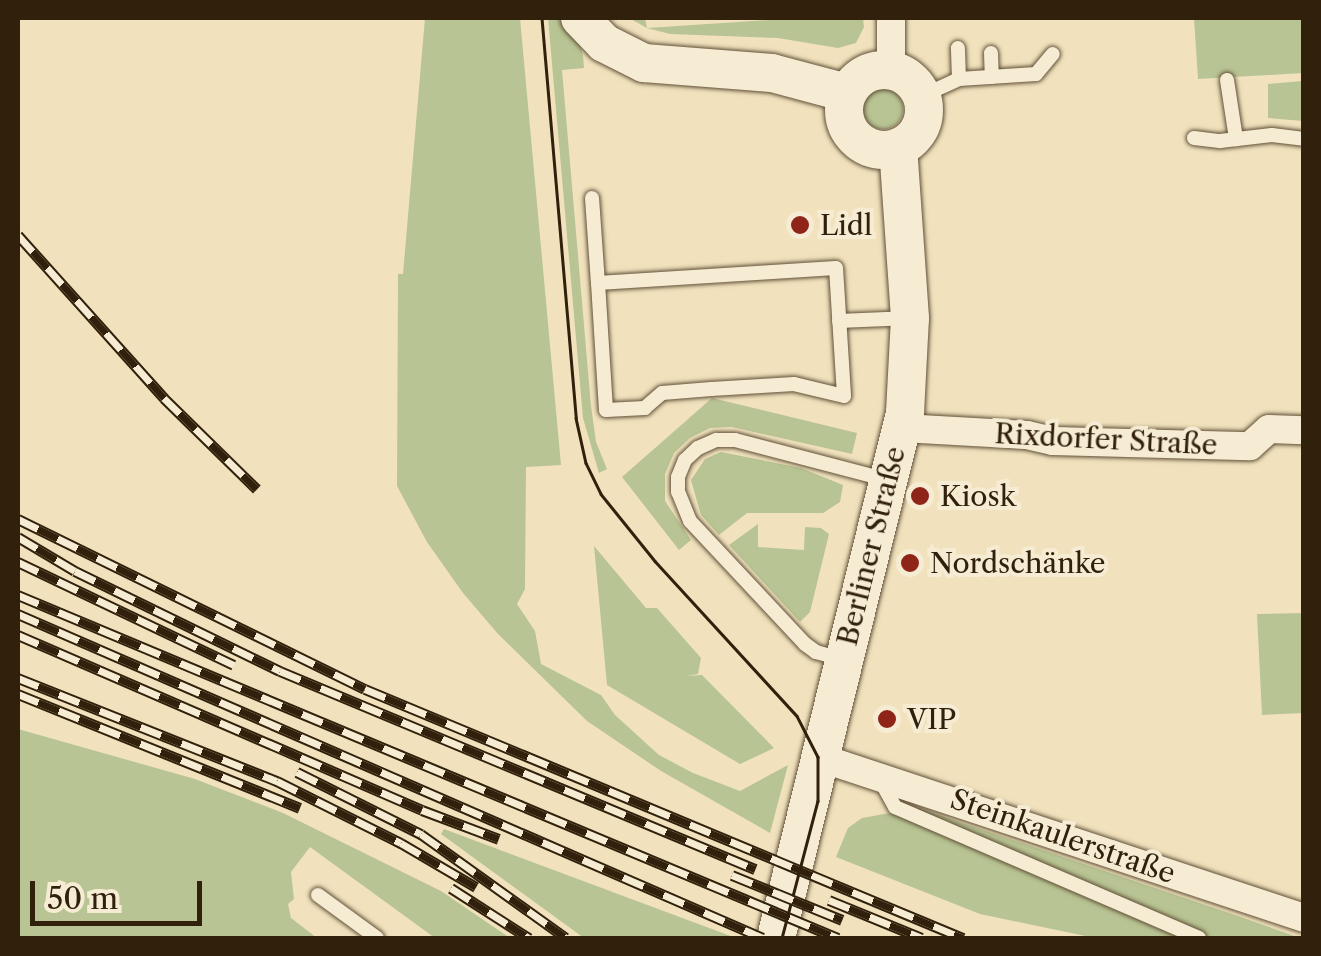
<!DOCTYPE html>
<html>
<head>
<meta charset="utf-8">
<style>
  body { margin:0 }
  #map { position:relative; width:1321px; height:956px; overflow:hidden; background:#f1e2bd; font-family:"Libre Caslon Text",serif }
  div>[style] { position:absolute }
  .green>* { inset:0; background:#b8c493 }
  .round { border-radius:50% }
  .roads { filter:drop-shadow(0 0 2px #615038) drop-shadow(0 0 2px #615038) }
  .service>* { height:14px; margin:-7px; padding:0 7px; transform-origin:7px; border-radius:7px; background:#f6ecd4 }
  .minor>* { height:28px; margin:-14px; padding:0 14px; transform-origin:14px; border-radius:14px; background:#f6ecd4 }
  .secondary>* { height:38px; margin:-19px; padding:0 19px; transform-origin:19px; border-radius:19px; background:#f6ecd4 }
  .secondary>.ring { margin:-19px; padding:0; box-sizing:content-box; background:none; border:38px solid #f6ecd4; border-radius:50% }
  .tram>* { height:2.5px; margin:-1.25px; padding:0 1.25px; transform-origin:1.25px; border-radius:1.25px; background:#31200b }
  .rail>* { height:11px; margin-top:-5.5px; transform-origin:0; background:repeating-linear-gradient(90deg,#f6ecd4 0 22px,#31200b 0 44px); box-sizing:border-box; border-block:2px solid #31200b }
  .dots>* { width:28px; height:28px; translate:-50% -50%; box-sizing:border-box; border:5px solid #f6ecd4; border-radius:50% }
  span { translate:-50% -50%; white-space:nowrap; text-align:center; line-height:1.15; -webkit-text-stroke:8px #f6ecd4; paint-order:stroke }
  .poi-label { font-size:28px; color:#31200b }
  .left { translate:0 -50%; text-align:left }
  .street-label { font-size:28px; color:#31200b }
  .frame { position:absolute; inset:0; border:20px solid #31200b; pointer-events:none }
  .scale { position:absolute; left:30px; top:881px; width:172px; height:45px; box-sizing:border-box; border:5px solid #31200b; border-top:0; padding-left:12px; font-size:30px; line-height:35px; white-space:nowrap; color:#31200b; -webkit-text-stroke:8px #f6ecd4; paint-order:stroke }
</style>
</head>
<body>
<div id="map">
  <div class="green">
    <i style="clip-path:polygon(425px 18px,520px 18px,561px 465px,526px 467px,525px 589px,517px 604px,535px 631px,541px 664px,601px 695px,615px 715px,659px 755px,693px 773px,740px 791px,788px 765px,770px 833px,661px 771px,587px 721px,498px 634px,463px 593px,427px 542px,397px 486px,398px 274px,403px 274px)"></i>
    <i style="clip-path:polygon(548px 18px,563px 18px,577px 36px,583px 55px,584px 68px,562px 70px,591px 406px,596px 442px,607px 469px,599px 473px,583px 418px)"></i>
    <i style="clip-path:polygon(629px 18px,645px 18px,647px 28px,798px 18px,863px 18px,864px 27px,856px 43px,838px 48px,778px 38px,670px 34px,647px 28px)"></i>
    <i style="clip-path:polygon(1194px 18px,1303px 18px,1303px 73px,1198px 79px)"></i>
    <i style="clip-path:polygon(1303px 81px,1303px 121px,1268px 118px,1268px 84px)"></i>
    <i class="round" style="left:863px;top:89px;width:40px;height:40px"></i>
    <i style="clip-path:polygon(712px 398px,857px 433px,852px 454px,732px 427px,710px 428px,690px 438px,674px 453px,665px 474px,665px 501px,691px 540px,679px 550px,622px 477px)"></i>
    <i style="clip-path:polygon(721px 452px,801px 468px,843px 485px,840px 502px,823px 513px,747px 513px,719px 535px,701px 515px,691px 480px,705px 459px)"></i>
    <i style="clip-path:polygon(758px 524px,758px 547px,804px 550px,805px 527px,821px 528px,829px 534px,810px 612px,800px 622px,729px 545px)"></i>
    <i style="clip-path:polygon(594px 546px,646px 608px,657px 608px,701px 658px,698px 674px,686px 676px,702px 675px,774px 748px,740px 764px,607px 685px)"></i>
    <i style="clip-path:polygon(1303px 613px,1303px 713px,1262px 715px,1257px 614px)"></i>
    <i style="clip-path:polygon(18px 729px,195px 779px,283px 813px,441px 891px,510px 938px,435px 938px,310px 847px,291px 872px,294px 899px,288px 904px,291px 918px,317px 938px,18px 938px)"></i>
    <i style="clip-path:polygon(918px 808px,1232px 914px,1300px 938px,1095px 938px,980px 914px,836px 857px,848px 828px,862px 818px)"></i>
    <i style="clip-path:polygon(444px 829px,736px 938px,584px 938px,441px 834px)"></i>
  </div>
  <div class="roads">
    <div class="service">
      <i style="left:991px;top:53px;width:24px;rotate:88deg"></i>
      <i style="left:959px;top:79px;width:77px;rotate:-3.7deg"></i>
      <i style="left:1036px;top:74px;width:26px;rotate:-50deg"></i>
      <i style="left:1227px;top:80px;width:60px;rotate:81.3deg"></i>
      <i style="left:922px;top:96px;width:41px;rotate:-24.7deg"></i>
      <i style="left:959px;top:79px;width:31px;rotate:-92deg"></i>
      <i style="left:1194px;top:138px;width:26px;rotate:7deg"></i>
      <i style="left:1220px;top:141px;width:52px;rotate:-6.6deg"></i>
      <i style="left:1272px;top:135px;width:32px;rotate:7deg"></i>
      <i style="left:592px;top:198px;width:85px;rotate:86deg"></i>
      <i style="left:836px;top:268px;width:128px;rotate:86.4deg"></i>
      <i style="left:844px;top:396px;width:51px;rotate:-166.5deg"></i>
      <i style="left:794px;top:384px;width:83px;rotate:176.6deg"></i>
      <i style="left:711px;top:389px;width:49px;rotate:175.3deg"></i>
      <i style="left:662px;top:393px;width:23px;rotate:139deg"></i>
      <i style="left:645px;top:408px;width:39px;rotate:177deg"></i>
      <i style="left:606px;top:410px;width:127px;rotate:-93.6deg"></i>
      <i style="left:598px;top:283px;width:238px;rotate:-3.6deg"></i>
      <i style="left:839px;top:321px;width:71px;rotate:-2.4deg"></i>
      <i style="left:842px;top:659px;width:27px;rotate:-165deg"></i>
      <i style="left:816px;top:652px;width:14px;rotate:-144deg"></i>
      <i style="left:805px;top:644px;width:168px;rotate:-133.1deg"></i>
      <i style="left:690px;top:521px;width:31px;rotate:-112deg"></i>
      <i style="left:678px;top:492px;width:15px;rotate:-90deg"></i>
      <i style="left:678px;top:477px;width:18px;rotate:-68deg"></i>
      <i style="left:685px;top:460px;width:18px;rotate:-43deg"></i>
      <i style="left:698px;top:448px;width:20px;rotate:-24deg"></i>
      <i style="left:716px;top:440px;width:19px"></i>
      <i style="left:735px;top:440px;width:157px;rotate:14.7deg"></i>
      <i style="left:879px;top:778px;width:33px;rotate:61deg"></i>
      <i style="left:895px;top:807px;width:331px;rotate:23.3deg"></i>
      <i style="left:318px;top:895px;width:73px;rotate:36.1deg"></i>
    </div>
    <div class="minor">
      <i style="left:891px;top:18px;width:52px;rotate:90deg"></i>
      <i style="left:902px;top:428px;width:125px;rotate:3.2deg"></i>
      <i style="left:1027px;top:435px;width:27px;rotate:13deg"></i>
      <i style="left:1053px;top:441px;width:197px;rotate:1.5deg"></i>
      <i style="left:1250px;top:446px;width:25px;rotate:-42deg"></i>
      <i style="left:1269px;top:429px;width:35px;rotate:2deg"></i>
      <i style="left:821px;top:758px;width:509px;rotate:18.33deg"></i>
    </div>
    <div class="secondary">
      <i style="left:580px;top:18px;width:35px;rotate:46deg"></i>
      <i style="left:604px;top:43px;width:45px;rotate:26.6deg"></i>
      <i style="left:644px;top:63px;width:128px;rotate:4.5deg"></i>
      <i style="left:772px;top:73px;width:78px;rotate:14.9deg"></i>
      <i class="ring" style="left:844px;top:70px;width:42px;height:42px"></i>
      <i style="left:776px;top:938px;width:541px;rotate:-76.2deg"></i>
      <i style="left:905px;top:413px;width:95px;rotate:-87deg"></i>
      <i style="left:910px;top:318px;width:171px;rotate:-94deg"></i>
    </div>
  </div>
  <div class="tram">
    <i style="left:542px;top:18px;width:401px;rotate:85.1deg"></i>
    <i style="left:576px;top:418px;width:46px;rotate:77.5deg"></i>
    <i style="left:586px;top:463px;width:34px;rotate:64deg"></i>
    <i style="left:601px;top:494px;width:86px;rotate:51.1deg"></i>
    <i style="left:655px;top:561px;width:210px;rotate:47.5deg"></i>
    <i style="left:797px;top:716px;width:46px;rotate:62.9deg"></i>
    <i style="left:818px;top:757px;width:44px;rotate:90deg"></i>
    <i style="left:818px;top:801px;width:142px;rotate:104.7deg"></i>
  </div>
  <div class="rail">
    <i style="left:18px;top:235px;width:219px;rotate:48.1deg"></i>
    <i style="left:164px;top:398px;width:130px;rotate:44.4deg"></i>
    <i style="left:18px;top:519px;width:386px;rotate:26.1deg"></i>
    <i style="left:365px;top:689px;width:648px;rotate:22.61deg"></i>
    <i style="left:18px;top:537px;width:66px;rotate:30.8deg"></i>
    <i style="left:75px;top:571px;width:228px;rotate:26deg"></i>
    <i style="left:280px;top:671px;width:515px;rotate:22.63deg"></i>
    <i style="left:18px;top:562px;width:239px;rotate:25.5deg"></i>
    <i style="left:18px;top:595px;width:889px;rotate:22.7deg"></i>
    <i style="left:18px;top:614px;width:812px;rotate:23.5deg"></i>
    <i style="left:18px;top:635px;width:440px;rotate:23.4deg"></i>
    <i style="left:422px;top:810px;width:82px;rotate:20.6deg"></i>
    <i style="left:18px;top:678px;width:279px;rotate:21.7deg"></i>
    <i style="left:277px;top:781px;width:139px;rotate:26.6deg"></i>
    <i style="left:401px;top:843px;width:87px;rotate:30.4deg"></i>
    <i style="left:18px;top:694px;width:304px;rotate:22deg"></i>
    <i style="left:297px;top:772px;width:139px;rotate:26.6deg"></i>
    <i style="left:421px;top:834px;width:178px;rotate:35.6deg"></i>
    <i style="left:732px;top:875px;width:119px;rotate:22.2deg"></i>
    <i style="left:451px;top:888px;width:93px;rotate:32.7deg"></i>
    <i style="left:829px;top:900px;width:100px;rotate:22.2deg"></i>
  </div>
  <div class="dots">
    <i style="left:800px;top:225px;background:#8f2418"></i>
    <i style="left:920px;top:496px;background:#8f2418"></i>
    <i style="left:910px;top:563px;background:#8f2418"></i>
    <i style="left:887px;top:719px;background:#8f2418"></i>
  </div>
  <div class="poi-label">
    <span class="left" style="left:820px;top:225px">Lidl</span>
    <span class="left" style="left:940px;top:496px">Kiosk</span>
    <span class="left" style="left:930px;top:563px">Nordschänke</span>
    <span class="left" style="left:907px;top:719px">VIP</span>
  </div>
  <div class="street-label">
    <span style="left:1106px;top:439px;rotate:3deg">Rixdorfer Straße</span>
    <span style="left:871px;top:546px;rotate:-76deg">Berliner Straße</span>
    <span style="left:1063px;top:836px;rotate:19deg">Steinkaulerstraße</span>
  </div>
  <div class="frame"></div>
  <div class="scale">50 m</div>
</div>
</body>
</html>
